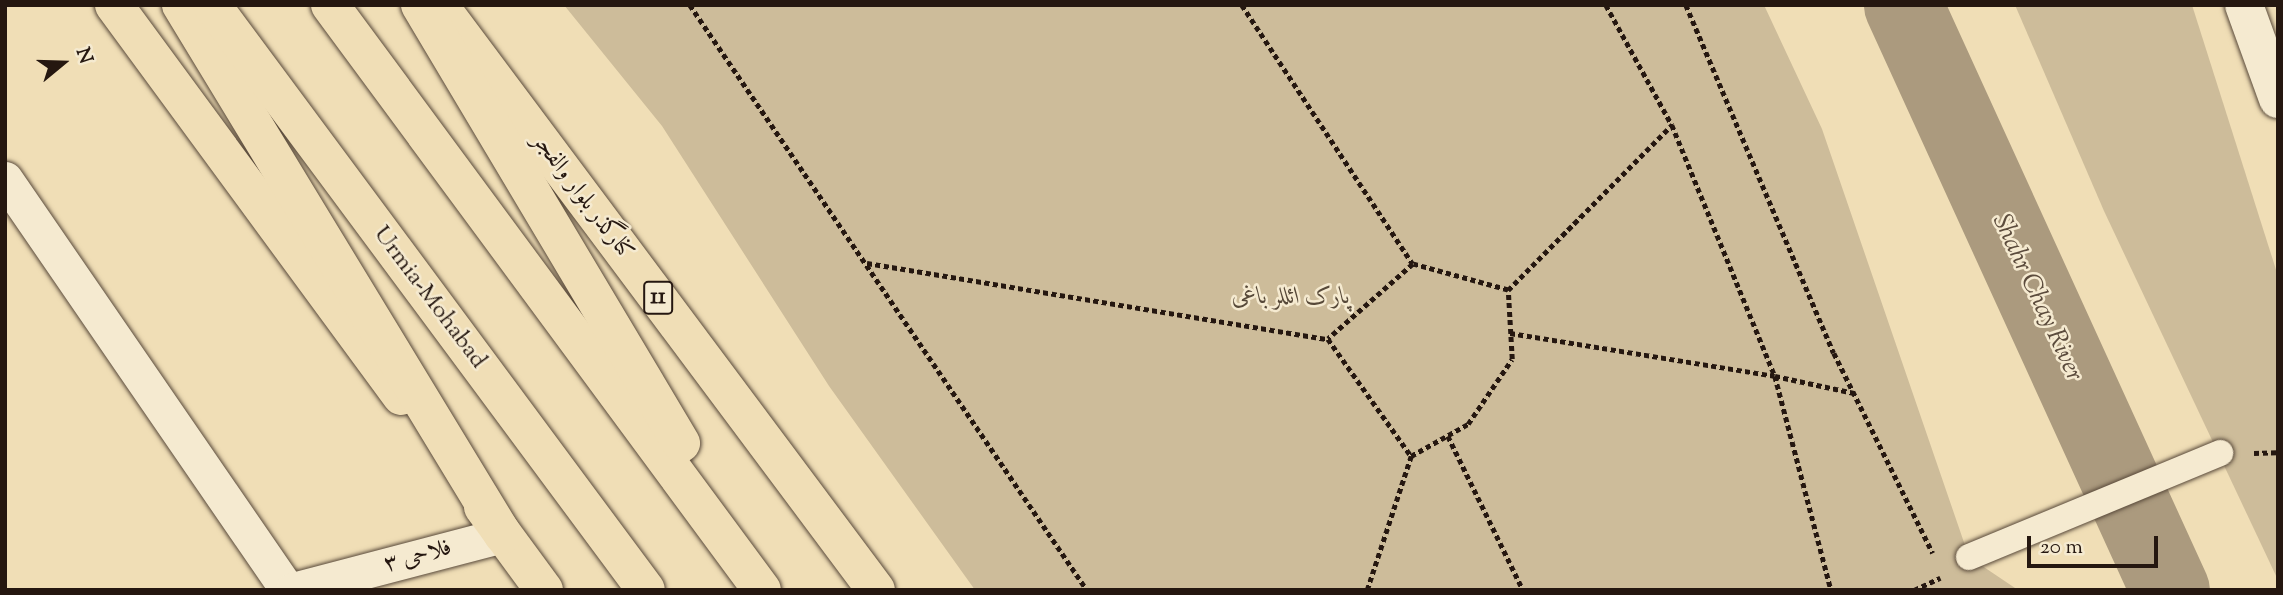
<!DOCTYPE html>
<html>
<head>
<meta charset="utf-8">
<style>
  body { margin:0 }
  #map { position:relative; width:2283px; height:595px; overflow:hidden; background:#f0deb6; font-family:"Sorts Mill Goudy",Amiri,serif }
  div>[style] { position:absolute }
  .green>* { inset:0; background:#cdbc9a }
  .river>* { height:79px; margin:-39.5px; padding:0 39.5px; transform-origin:39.5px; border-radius:39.5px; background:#ab9a7e }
  .path>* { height:4.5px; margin-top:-2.25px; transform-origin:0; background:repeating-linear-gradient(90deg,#251710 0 5px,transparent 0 8.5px) }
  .roads { filter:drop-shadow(0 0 2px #58493a) drop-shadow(0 0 2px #58493a) }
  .pedestrian>* { height:26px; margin:-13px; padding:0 13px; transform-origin:13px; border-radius:13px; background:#f5ead0 }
  .minor>* { height:35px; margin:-17.5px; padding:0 17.5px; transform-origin:17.5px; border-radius:17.5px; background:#f5ead0 }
  .tertiary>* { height:38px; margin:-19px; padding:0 19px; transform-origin:19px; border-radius:19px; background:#f5ead0 }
  .primary>* { height:38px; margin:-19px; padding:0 19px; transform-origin:19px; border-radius:19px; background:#f0deb6 }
  .trunk>* { height:38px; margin:-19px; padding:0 19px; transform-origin:19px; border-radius:19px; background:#f0deb6 }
  span { translate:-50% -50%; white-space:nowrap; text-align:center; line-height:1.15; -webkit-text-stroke:5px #f5ead0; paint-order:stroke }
  .shield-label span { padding:2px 5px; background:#f5ead0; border:2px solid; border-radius:5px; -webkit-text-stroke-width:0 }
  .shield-label { font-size:23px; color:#251710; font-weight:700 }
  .street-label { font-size:24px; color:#251710 }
  .park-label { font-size:24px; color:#574939; font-style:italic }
  .water-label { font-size:26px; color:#5b4b3c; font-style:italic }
  .frame { position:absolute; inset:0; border:7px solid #251710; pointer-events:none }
  .north { position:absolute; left:28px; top:28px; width:70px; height:70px; -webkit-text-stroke:5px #f5ead0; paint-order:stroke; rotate:71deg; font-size:19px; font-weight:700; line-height:28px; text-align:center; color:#251710 }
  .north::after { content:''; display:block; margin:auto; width:24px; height:32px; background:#251710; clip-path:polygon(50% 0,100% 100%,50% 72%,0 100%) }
  .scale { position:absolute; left:2027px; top:536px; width:131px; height:32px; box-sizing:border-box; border:4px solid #251710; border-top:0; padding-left:9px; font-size:21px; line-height:24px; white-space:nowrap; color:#251710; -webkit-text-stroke:5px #f5ead0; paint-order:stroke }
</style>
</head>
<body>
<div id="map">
  <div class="green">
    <i style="clip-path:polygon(564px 5px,1764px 5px,1822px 129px,1969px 557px,2018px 590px,975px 590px,829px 386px,662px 126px)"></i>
    <i style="clip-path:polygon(2015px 5px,2192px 5px,2278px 276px,2278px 580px,2104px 211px)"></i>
  </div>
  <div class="river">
    <i style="left:1903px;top:5px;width:643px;rotate:65.47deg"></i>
  </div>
  <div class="path">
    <i style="left:690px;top:5px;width:707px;rotate:55.84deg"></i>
    <i style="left:1242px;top:5px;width:310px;rotate:56.6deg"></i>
    <i style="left:1606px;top:5px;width:137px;rotate:61.2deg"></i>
    <i style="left:1672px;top:125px;width:271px;rotate:67.7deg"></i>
    <i style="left:1775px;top:376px;width:81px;rotate:12.1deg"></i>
    <i style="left:1686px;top:5px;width:378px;rotate:67deg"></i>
    <i style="left:1834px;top:353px;width:223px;rotate:63.7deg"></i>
    <i style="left:867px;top:263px;width:467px;rotate:9.4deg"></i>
    <i style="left:1508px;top:290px;width:98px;rotate:-164.7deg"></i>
    <i style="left:1413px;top:264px;width:113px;rotate:138.6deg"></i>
    <i style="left:1328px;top:339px;width:143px;rotate:54.6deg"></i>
    <i style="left:1411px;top:456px;width:65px;rotate:-29.3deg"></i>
    <i style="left:1468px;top:424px;width:78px;rotate:-55.9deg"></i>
    <i style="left:1512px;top:359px;width:69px;rotate:-93.3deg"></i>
    <i style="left:1508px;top:290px;width:233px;rotate:-45.2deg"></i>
    <i style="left:1510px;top:333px;width:268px;rotate:9.2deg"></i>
    <i style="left:1775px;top:376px;width:221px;rotate:75.3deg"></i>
    <i style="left:1448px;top:436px;width:171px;rotate:64deg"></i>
    <i style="left:2254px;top:453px;width:24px;rotate:-2deg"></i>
    <i style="left:1367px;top:590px;width:141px;rotate:-71.8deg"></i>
    <i style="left:1914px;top:590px;width:29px;rotate:-25deg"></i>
  </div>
  <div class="roads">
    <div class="pedestrian">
      <i style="left:1969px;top:557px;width:272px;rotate:-22.5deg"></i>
    </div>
    <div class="minor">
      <i style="left:5px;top:179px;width:498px;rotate:55.5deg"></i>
      <i style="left:293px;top:590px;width:217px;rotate:-14.7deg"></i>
    </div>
    <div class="tertiary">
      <i style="left:2244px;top:5px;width:100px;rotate:70.1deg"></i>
    </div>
    <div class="primary">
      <i style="left:114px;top:5px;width:485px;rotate:53.7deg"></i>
      <i style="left:439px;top:5px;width:730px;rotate:53.24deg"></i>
      <i style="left:483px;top:507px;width:103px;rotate:53.7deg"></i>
    </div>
    <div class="trunk">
      <i style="left:181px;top:5px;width:620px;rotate:58.72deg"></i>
      <i style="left:212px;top:5px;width:728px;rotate:53.43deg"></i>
      <i style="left:330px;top:5px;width:727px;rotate:53.56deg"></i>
      <i style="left:420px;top:5px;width:510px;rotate:59.21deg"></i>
    </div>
  </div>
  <div class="shield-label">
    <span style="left:658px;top:298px">11</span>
  </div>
  <div class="street-label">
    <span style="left:582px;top:197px;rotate:53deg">کنارگذر بلوار والفجر</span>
    <span style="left:429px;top:298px;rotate:53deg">Urmia-Mohabad</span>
    <span style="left:418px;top:557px;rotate:-15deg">فلاحی ۳</span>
  </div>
  <div class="park-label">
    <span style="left:1291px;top:298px">پارک ائللر باغی</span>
  </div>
  <div class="water-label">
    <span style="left:2037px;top:298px;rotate:65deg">Shahr Chay River</span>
  </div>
  <div class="frame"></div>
  <div class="north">N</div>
  <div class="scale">20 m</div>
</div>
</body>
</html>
